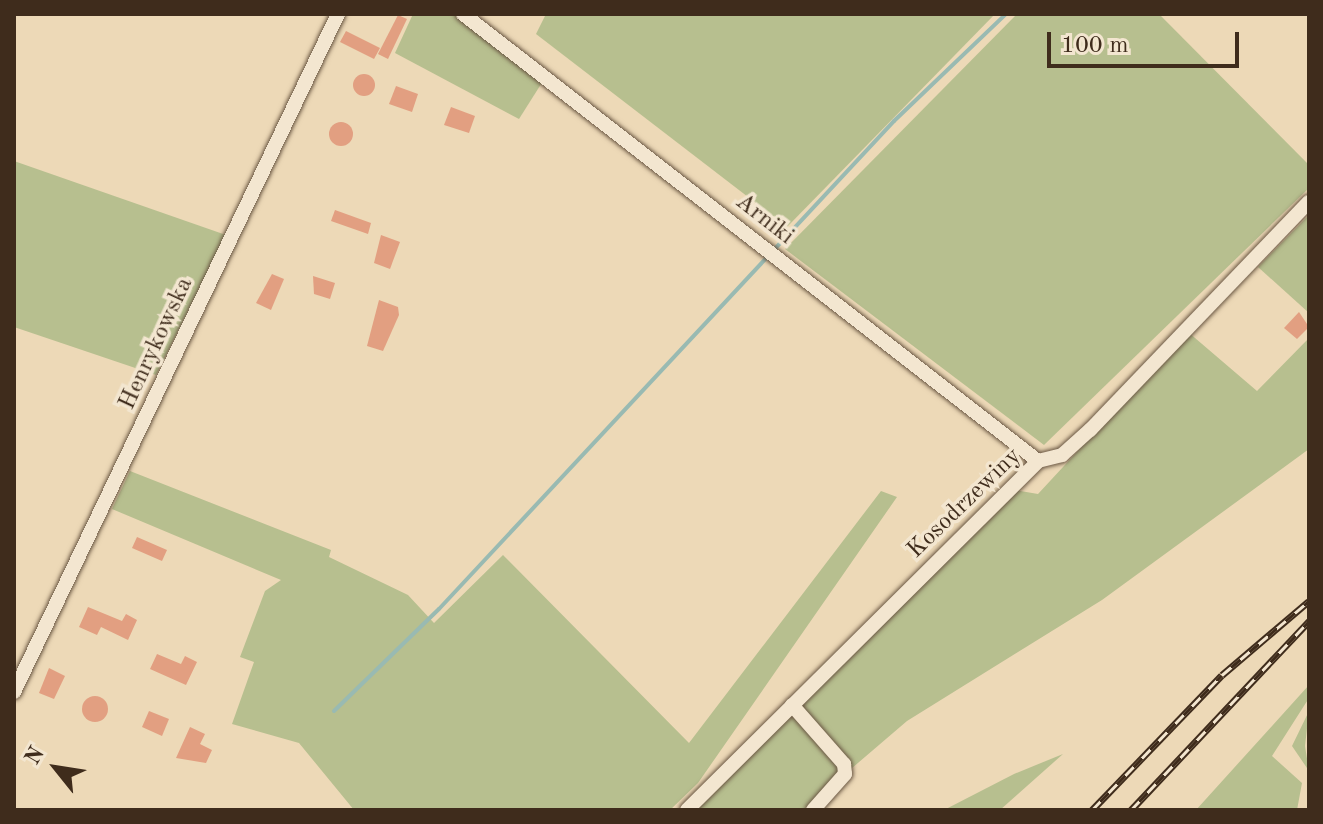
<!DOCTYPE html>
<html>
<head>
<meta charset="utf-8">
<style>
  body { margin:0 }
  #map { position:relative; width:1323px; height:824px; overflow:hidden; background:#edd9b7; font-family:"Old Standard TT",serif }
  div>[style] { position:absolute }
  .green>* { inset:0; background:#b7bf8f }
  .stream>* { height:4px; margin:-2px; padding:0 2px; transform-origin:2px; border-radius:2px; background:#99bab2 }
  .building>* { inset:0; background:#e29f81 }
  .round { border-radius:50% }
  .roads { filter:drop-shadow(0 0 2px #6a5743) drop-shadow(0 0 2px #6a5743) }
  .street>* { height:14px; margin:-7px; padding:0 7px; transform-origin:7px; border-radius:7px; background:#f3e6d0 }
  .rail>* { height:7px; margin-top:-3.5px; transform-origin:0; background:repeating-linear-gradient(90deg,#f3e6d0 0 12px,#3f2c1c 0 24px); box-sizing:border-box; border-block:2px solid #3f2c1c }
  span { translate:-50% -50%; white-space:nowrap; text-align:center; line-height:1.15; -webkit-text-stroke:7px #f3e6d0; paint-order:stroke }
  .street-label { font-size:24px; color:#3f2c1c }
  .frame { position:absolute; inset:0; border:16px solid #3f2c1c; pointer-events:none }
  .north { position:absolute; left:16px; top:728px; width:80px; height:80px; -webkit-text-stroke:6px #f3e6d0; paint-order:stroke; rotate:300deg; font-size:22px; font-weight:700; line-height:32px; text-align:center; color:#3f2c1c }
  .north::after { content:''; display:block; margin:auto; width:28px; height:36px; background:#3f2c1c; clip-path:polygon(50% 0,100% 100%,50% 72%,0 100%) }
  .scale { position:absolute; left:1047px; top:32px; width:192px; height:36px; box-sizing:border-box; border:4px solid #3f2c1c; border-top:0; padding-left:10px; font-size:24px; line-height:28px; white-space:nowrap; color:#3f2c1c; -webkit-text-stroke:6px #f3e6d0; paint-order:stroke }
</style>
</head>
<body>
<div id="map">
  <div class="green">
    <i style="clip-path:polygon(413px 14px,454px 14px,543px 81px,519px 119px,395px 53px)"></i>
    <i style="clip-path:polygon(546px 14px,995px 14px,787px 227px,536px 34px)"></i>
    <i style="clip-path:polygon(1017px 14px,1159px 14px,1309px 165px,1309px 188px,1044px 445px,785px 249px)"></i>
    <i style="clip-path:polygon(14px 161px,226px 235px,156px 375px,14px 327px)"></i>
    <i style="clip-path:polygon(1309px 215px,1309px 313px,1258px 267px)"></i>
    <i style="clip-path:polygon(1188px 332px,1257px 391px,1309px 338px,1309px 449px,1102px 600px,907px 721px,803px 810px,687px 810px,1009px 489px,1038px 494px)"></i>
    <i style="clip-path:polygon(130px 471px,331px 550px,329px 557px,408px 595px,434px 623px,503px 555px,689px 743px,881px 491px,897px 497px,698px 783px,670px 810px,354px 810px,299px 743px,232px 724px,254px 662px,240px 657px,265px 591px,281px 580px,112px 509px)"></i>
    <i style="clip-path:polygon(1309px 685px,1309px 698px,1272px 756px,1302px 783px,1297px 810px,1196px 810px)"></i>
    <i style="clip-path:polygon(1309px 711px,1305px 746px,1309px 771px,1292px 746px)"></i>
    <i style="clip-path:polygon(1063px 754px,1000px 810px,944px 810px,1014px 774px)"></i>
  </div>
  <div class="stream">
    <i style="left:334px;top:711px;width:146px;rotate:-44.2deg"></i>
    <i style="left:439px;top:609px;width:667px;rotate:-47deg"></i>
    <i style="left:894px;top:121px;width:155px;rotate:-43.7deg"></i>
  </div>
  <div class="building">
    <i style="clip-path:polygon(398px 15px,407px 19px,388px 59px,378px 54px)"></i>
    <i style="clip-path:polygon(346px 31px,380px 48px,374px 59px,340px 42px)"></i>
    <i class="round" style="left:353px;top:74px;width:22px;height:22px"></i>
    <i style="clip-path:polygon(396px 86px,418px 94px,412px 112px,389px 104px)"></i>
    <i style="clip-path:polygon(451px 107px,475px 116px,469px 133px,444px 125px)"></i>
    <i class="round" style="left:329px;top:122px;width:24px;height:24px"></i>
    <i style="clip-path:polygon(335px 210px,371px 223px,368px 234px,331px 221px)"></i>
    <i style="clip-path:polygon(381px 235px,400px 242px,390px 269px,374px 263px)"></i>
    <i style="clip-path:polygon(272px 274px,284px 279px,271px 310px,256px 303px)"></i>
    <i style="clip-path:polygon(313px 276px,335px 283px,330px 299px,314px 294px)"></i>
    <i style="clip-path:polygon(379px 300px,398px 307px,399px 315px,383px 351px,367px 346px)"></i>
    <i style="clip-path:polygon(1299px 312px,1309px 327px,1297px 339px,1284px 328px)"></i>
    <i style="clip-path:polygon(137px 537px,167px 550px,162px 561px,132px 548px)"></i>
    <i style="clip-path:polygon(88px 607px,122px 621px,126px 614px,137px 620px,128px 640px,101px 627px,97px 635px,79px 627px)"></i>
    <i style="clip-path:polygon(157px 654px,181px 664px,185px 656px,197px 662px,186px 685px,150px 669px)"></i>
    <i style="clip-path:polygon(49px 668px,65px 676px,54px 699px,39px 693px)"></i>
    <i class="round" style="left:82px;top:696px;width:26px;height:26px"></i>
    <i style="clip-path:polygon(149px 711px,169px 719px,162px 736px,142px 727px)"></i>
    <i style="clip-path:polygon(190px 727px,205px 734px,200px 744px,212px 750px,206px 763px,176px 758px)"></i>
  </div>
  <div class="roads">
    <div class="street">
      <i style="left:463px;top:14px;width:728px;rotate:37.86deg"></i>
      <i style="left:14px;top:692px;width:751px;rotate:-64.46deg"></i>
      <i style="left:792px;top:705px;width:79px;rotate:48.6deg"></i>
      <i style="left:844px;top:764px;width:10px;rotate:84deg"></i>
      <i style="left:845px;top:774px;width:48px;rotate:131.6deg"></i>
      <i style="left:687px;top:810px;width:495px;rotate:-44.8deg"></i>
      <i style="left:1038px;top:461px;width:25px;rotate:-14deg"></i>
      <i style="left:1062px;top:455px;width:38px;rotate:-42deg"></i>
      <i style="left:1090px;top:430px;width:316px;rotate:-46.2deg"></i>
    </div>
  </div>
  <div class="rail">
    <i style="left:1092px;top:810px;width:187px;rotate:-46.1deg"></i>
    <i style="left:1222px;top:675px;width:114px;rotate:-40.4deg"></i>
    <i style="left:1131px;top:810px;width:260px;rotate:-46.7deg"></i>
  </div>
  <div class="street-label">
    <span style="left:764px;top:220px;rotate:38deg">Arniki</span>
    <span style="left:157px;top:344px;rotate:-65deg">Henrykowska</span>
    <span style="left:965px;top:504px;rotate:-44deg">Kosodrzewiny</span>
  </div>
  <div class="frame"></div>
  <div class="north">N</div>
  <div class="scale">100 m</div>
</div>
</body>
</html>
